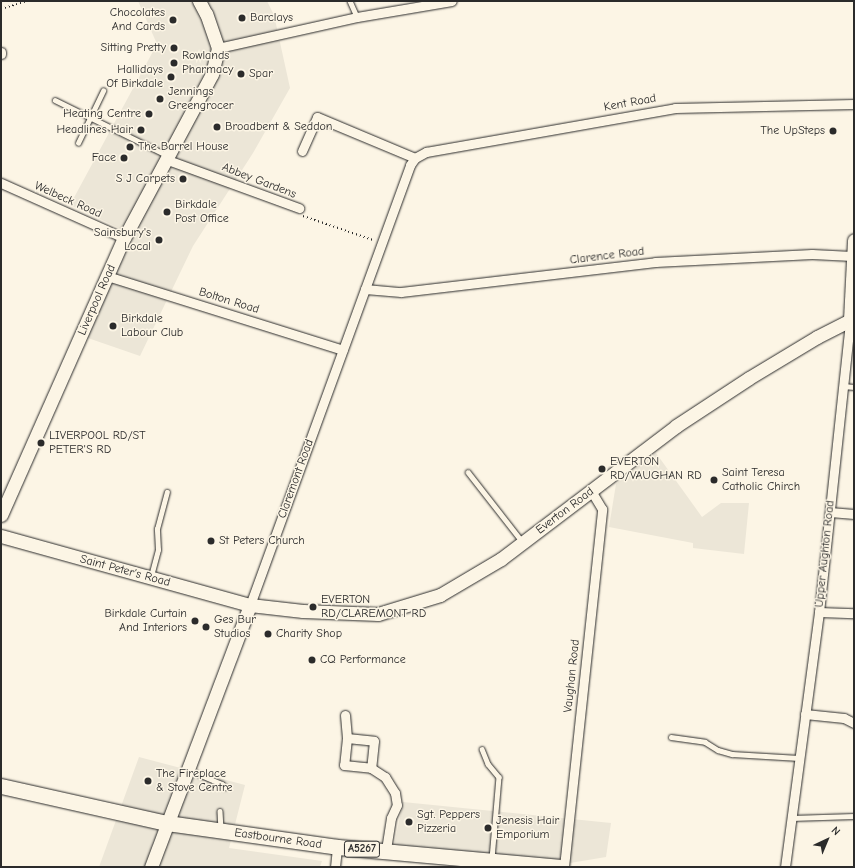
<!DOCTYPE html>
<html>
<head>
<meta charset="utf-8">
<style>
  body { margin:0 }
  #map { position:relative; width:855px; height:868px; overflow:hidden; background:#fcf5e5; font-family:"Comic Neue",sans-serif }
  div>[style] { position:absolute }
  .built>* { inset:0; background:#ece6d7 }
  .path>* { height:2px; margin-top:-1px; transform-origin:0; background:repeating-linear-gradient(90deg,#2b2b2b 0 1px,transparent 0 4px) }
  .roads { filter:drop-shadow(0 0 1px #2b2b2b) drop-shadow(0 0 1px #2b2b2b) }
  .lane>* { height:4.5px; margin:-2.25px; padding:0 2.25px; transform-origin:2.25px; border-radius:2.25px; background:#fcf5e5 }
  .street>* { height:9px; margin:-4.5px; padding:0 4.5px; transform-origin:4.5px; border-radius:4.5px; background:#fcf5e5 }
  .secondary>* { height:13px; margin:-6.5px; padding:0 6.5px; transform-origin:6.5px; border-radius:6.5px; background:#fcf5e5 }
  .primary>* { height:15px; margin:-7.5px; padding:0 7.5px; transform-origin:7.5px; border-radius:7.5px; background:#fcf5e5 }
  .dots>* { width:11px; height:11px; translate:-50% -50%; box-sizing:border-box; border:2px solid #fcf5e5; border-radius:50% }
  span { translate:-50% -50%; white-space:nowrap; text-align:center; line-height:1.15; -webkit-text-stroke:3px #fcf5e5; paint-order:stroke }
  .shield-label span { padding:1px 3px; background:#fcf5e5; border:1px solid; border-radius:3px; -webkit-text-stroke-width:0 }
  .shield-label { font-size:11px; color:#2b2b2b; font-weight:700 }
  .poi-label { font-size:12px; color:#2b2b2b }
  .right { translate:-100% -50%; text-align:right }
  .left { translate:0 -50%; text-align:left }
  .street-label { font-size:12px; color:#2b2b2b }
  .frame { position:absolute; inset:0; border:2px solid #2b2b2b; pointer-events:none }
  .north { position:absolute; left:807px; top:820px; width:40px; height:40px; -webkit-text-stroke:3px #fcf5e5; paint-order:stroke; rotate:44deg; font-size:11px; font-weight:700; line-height:16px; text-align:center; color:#2b2b2b }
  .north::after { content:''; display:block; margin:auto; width:14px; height:18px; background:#2b2b2b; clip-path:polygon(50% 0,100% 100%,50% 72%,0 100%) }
</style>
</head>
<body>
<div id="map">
  <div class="built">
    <i style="clip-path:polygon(138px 1px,267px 1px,274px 15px,290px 88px,253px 153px,193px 246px,140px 356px,85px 337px,134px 235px,70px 205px,157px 44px)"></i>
    <i style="clip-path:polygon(656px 453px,702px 517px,721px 503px,749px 503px,744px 554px,693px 548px,693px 543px,609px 527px,616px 484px)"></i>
    <i style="clip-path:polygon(139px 757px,245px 785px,229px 848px,322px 861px,320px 867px,99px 867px)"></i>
    <i style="clip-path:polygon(403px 802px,611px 823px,606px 857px,570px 863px,394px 846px)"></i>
  </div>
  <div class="path">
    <i style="left:1px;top:9px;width:27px;rotate:-17deg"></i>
    <i style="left:303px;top:216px;width:74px;rotate:18.9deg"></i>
  </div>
  <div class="roads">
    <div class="lane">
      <i style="left:350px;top:1px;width:17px;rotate:66deg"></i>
      <i style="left:55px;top:100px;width:125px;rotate:26.2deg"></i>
      <i style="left:78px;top:143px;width:58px;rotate:-64.3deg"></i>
      <i style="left:843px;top:386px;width:11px;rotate:5deg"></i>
      <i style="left:468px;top:472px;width:88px;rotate:52deg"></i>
      <i style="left:151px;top:576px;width:27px;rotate:-75deg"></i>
      <i style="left:158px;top:550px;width:21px;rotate:-93deg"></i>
      <i style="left:157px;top:529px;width:38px;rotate:-75deg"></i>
      <i style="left:671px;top:737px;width:34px;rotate:8deg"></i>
      <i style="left:705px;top:742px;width:15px;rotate:32deg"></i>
      <i style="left:718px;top:750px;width:15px;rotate:16deg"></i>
      <i style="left:732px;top:754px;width:67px;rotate:3.4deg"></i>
      <i style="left:482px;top:749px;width:16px;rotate:68deg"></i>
      <i style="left:488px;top:764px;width:17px;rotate:50deg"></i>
      <i style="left:499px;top:777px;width:82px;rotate:94.9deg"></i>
      <i style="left:189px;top:770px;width:36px;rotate:23deg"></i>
      <i style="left:222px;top:784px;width:4px;rotate:45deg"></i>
      <i style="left:220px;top:811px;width:18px;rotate:87deg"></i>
      <i style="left:791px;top:818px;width:63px;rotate:-1.8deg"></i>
    </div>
    <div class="street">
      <i style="left:218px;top:48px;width:142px;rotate:-12.6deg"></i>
      <i style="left:357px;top:17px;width:96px;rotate:-9.6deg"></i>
      <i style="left:1px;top:52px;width:2px;rotate:90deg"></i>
      <i style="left:302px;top:151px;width:37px;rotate:-66deg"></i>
      <i style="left:317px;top:117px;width:106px;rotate:22.7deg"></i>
      <i style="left:165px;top:159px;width:143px;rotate:20.1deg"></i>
      <i style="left:1px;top:183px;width:135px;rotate:24.1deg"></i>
      <i style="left:107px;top:276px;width:247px;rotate:17.4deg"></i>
      <i style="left:365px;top:289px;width:36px;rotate:5deg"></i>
      <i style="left:401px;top:292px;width:256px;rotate:-6.7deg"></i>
      <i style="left:655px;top:262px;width:157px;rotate:-2.9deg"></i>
      <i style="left:812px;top:254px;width:40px;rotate:2.9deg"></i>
      <i style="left:830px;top:512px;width:24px;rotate:5deg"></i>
      <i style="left:250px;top:605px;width:468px;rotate:-70deg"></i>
      <i style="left:410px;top:165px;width:9px;rotate:-54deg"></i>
      <i style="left:415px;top:158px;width:13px;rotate:-29deg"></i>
      <i style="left:426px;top:152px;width:253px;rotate:-10deg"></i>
      <i style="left:675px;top:108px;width:179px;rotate:-1.3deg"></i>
      <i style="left:819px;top:612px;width:35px;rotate:2deg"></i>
      <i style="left:805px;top:714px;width:39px;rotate:6deg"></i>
      <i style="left:844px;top:718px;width:11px;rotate:27deg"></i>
      <i style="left:345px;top:715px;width:23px;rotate:85deg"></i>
      <i style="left:347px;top:738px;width:27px;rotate:6deg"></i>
      <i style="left:374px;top:741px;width:27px;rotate:96deg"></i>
      <i style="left:371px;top:768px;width:17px;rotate:33deg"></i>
      <i style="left:385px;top:777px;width:19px;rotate:58deg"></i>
      <i style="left:395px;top:793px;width:12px;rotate:81deg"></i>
      <i style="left:397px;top:805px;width:14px;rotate:115deg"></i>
      <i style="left:391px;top:818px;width:32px;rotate:99deg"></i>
      <i style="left:347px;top:738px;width:27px;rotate:96deg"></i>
      <i style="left:344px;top:765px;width:27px;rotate:6deg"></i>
      <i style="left:335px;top:867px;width:20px;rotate:-84deg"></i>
      <i style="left:564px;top:867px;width:360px;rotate:-83.9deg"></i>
      <i style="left:602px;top:509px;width:21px;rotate:-121deg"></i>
      <i style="left:785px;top:867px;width:257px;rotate:-82.4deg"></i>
      <i style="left:819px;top:612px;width:294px;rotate:-83.9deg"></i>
      <i style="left:850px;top:320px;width:4px;rotate:14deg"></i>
    </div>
    <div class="secondary">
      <i style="left:1px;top:515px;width:303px;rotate:-66.1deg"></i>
      <i style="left:124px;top:238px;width:186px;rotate:-61.8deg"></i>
      <i style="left:212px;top:74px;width:27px;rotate:-77deg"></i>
      <i style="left:218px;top:48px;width:36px;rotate:-109deg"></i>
      <i style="left:206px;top:14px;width:15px;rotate:-118deg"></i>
      <i style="left:1px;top:536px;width:258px;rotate:15.5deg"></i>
      <i style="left:250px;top:605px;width:53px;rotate:6.5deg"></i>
      <i style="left:303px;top:611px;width:75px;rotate:2.3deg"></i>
      <i style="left:378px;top:614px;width:65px;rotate:-17deg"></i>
      <i style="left:440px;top:595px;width:71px;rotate:-30.5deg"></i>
      <i style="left:501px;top:559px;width:220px;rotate:-37.2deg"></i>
      <i style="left:676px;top:426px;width:87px;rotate:-33.3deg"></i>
      <i style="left:749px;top:378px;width:79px;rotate:-31.1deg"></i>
      <i style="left:817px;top:337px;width:37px;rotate:-27deg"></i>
      <i style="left:850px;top:320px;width:80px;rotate:-87.1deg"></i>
      <i style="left:151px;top:867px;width:280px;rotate:-69.3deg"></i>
    </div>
    <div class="primary">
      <i style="left:1px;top:786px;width:170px;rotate:12.6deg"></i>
      <i style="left:167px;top:823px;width:172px;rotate:8deg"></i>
      <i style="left:337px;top:847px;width:223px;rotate:5.1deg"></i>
    </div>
  </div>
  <div class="dots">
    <i style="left:242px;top:18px;background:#2b2b2b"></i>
    <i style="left:173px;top:20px;background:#2b2b2b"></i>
    <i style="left:174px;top:48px;background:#2b2b2b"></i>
    <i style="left:174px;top:63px;background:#2b2b2b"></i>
    <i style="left:241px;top:74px;background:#2b2b2b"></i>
    <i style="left:171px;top:77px;background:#2b2b2b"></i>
    <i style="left:160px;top:99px;background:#2b2b2b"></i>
    <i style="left:149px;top:114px;background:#2b2b2b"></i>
    <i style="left:217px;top:127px;background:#2b2b2b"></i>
    <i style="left:141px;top:130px;background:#2b2b2b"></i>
    <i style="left:833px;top:131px;background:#2b2b2b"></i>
    <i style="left:130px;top:147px;background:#2b2b2b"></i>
    <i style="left:124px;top:158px;background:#2b2b2b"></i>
    <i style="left:183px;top:179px;background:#2b2b2b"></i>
    <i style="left:167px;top:212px;background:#2b2b2b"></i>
    <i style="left:159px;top:240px;background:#2b2b2b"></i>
    <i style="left:113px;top:326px;background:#2b2b2b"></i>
    <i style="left:41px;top:443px;background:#2b2b2b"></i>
    <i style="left:602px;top:469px;background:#2b2b2b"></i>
    <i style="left:714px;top:480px;background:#2b2b2b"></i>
    <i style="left:211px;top:541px;background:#2b2b2b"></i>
    <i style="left:313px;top:607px;background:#2b2b2b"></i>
    <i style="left:195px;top:621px;background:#2b2b2b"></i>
    <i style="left:206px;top:627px;background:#2b2b2b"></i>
    <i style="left:268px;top:634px;background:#2b2b2b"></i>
    <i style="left:312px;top:660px;background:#2b2b2b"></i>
    <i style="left:148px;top:781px;background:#2b2b2b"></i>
    <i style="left:409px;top:822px;background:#2b2b2b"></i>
    <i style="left:488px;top:828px;background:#2b2b2b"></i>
  </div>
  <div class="shield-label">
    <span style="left:362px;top:849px">A5267</span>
  </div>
  <div class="poi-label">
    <span class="right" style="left:165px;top:20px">Chocolates<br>And Cards</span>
    <span class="left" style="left:250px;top:18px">Barclays</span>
    <span class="right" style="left:166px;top:48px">Sitting Pretty</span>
    <span class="left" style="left:182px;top:63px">Rowlands<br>Pharmacy</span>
    <span class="right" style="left:163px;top:77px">Hallidays<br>Of Birkdale</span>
    <span class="left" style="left:249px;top:74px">Spar</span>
    <span class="left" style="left:168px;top:99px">Jennings<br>Greengrocer</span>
    <span class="right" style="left:141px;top:114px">Heating Centre</span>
    <span class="left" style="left:225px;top:127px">Broadbent &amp; Seddon</span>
    <span class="right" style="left:133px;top:130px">Headlines Hair</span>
    <span class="right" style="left:825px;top:131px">The UpSteps</span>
    <span class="left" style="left:138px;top:147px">The Barrel House</span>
    <span class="right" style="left:116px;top:158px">Face</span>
    <span class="right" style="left:175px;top:179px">S J Carpets</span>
    <span class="left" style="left:175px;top:212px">Birkdale<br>Post Office</span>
    <span class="right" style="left:151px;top:240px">Sainsbury's<br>Local</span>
    <span class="left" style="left:121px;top:326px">Birkdale<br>Labour Club</span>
    <span class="left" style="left:49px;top:443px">LIVERPOOL RD/ST<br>PETER'S RD</span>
    <span class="left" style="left:610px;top:469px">EVERTON<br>RD/VAUGHAN RD</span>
    <span class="left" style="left:722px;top:480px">Saint Teresa<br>Catholic Chirch</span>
    <span class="left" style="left:219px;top:541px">St Peters Church</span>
    <span class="left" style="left:321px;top:607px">EVERTON<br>RD/CLAREMONT RD</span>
    <span class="right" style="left:187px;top:621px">Birkdale Curtain<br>And Interiors</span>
    <span class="left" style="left:214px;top:627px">Ges Bur<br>Studios</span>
    <span class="left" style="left:276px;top:634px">Charity Shop</span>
    <span class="left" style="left:320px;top:660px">CQ Performance</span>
    <span class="left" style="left:156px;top:781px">The Fireplace<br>&amp; Stove Centre</span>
    <span class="left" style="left:417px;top:822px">Sgt. Peppers<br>Pizzeria</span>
    <span class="left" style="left:496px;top:828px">Jenesis Hair<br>Emporium</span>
  </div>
  <div class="street-label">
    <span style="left:630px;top:103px;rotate:-10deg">Kent Road</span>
    <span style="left:259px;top:181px;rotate:21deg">Abbey Gardens</span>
    <span style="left:68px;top:200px;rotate:24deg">Welbeck Road</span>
    <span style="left:607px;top:256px;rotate:-7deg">Clarence Road</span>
    <span style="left:97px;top:300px;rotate:-66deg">Liverpool Road</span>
    <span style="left:229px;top:301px;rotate:17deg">Bolton Road</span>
    <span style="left:296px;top:479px;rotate:-70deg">Claremont Road</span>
    <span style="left:565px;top:511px;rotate:-37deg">Everton Road</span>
    <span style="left:825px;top:554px;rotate:-84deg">Upper Aughton Road</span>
    <span style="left:125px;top:571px;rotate:15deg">Saint Peter's Road</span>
    <span style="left:572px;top:676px;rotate:-84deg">Vaughan Road</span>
    <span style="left:278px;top:839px;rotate:8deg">Eastbourne Road</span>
  </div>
  <div class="frame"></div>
  <div class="north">N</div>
</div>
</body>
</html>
